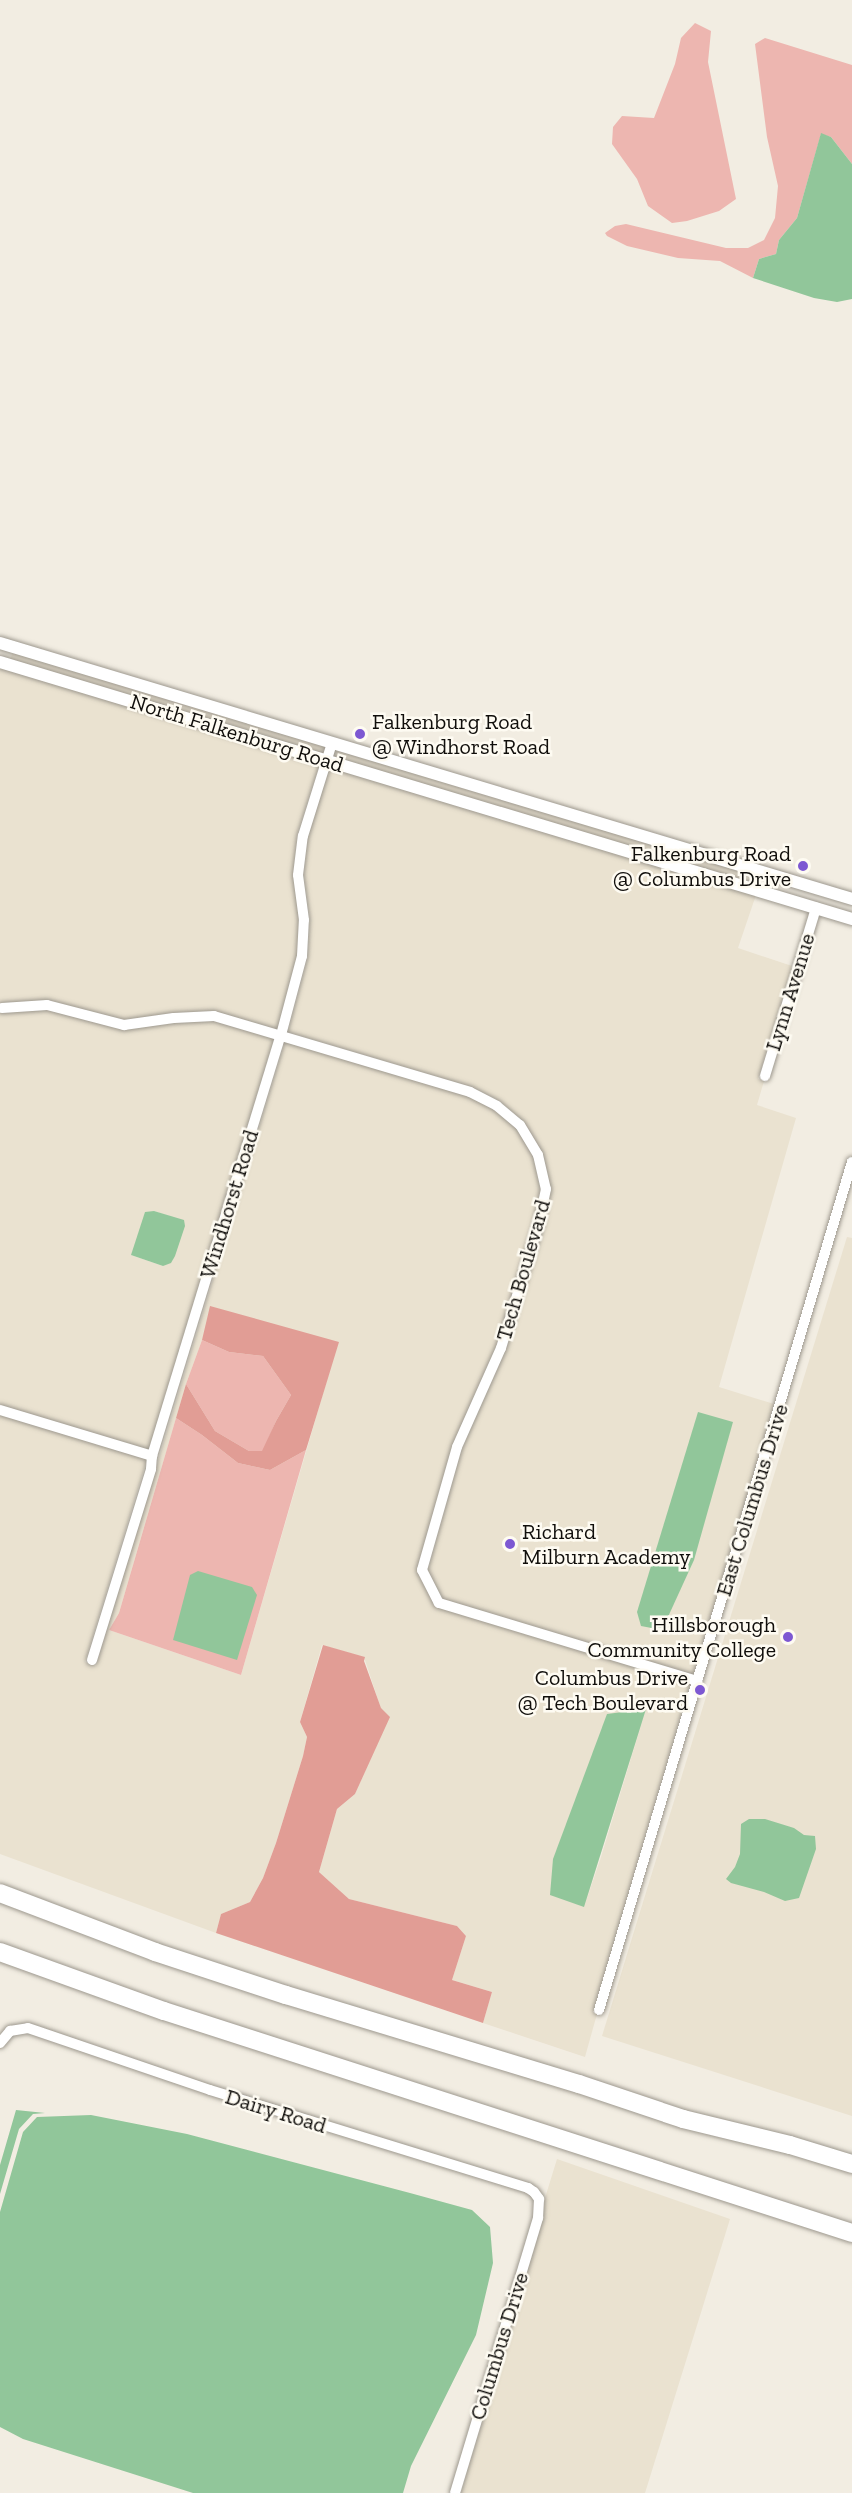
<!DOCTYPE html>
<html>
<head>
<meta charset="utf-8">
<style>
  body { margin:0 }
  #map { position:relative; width:852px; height:2493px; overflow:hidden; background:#f2ede2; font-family:"Zilla Slab",serif }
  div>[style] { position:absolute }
  .built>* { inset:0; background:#eae2d0 }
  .green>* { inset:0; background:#edb6b0 }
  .forest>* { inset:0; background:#e19d95 }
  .water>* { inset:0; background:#91c69a }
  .roads { filter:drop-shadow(0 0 2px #9d988e) drop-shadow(0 0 2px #9d988e) }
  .minor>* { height:10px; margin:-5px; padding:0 5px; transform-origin:5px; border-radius:5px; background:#fff }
  .tertiary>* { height:12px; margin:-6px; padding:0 6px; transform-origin:6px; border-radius:6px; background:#fff }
  .motorway>* { height:18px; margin:-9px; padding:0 9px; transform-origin:9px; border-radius:9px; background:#fff }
  .dots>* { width:16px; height:16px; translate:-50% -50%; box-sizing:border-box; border:3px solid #fefbf2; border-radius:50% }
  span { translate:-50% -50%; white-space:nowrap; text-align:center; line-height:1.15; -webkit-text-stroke:5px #fefbf2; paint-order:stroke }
  .poi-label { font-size:22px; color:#100e0b }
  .left { translate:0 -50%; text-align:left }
  .right { translate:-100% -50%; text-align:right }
  .street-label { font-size:22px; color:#100e0b }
</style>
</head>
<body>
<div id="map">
  <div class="built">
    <i style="clip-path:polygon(13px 652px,325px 746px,323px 754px,10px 660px)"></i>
    <i style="clip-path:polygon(0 667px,320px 763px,297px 835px,293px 874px,299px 919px,297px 955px,277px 1029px,213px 1011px,172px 1013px,124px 1020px,49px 1000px,0 1003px)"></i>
    <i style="clip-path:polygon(336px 749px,761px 877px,759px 886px,333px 757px)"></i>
    <i style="clip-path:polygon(330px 766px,756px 895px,738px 948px,792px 966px,758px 1079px,764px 1081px,757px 1105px,796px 1118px,719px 1387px,774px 1404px,693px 1675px,443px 1599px,428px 1570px,462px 1449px,506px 1350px,545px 1225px,551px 1190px,543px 1154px,524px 1122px,500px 1101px,472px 1087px,288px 1032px,308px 957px,310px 919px,304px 875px,308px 837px)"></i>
    <i style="clip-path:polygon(evenodd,47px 1010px,123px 1030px,175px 1023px,213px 1021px,274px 1039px,149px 1450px,0 1405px,0 1013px,47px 1010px,154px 1211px,184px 1221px,163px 1266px,131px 1255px,154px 1211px)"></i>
    <i style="clip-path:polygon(evenodd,285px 1042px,468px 1096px,494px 1110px,516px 1128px,533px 1156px,540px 1189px,534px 1222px,496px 1346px,452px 1446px,417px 1568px,434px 1604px,690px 1684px,593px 2012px,597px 2014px,585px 2057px,483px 2023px,492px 1992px,452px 1980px,466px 1936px,457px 1926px,349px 1899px,319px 1872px,337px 1809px,355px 1794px,389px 1717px,381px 1709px,364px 1657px,322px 1645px,300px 1722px,307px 1737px,303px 1756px,276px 1843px,263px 1878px,250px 1902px,221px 1914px,216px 1933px,0 1854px,0 1415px,147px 1459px,85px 1662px,96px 1666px,285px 1042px,202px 1340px,338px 1342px,241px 1675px,109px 1630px,119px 1613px,186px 1384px,202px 1340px,285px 1042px,646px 1709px,601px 1857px,584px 1907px,646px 1709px)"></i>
    <i style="clip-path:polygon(847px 1237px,852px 1238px,852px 2116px,602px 2036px)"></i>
    <i style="clip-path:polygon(557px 2159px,730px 2219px,645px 2493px,461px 2493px,543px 2219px,545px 2198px)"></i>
  </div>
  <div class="green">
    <i style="clip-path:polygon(695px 23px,711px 31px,708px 62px,736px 199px,719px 211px,687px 221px,672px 223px,648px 206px,637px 179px,612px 144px,613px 127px,622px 116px,654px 118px,675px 64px,681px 38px)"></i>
    <i style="clip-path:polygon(765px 38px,852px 65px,852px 164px,831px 137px,821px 134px,797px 218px,779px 240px,776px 254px,759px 259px,753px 278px,720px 261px,678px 258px,627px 246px,607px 236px,605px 233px,615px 226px,626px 224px,726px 248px,748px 248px,764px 240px,775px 218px,778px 186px,767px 137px,755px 44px)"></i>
    <i style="clip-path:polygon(202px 1340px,229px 1352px,263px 1356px,291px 1395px,276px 1421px,263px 1451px,249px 1451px,215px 1431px,186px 1384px)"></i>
    <i style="clip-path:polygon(176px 1418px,202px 1435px,238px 1463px,270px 1470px,306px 1450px,241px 1675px,109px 1630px,119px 1613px)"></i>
  </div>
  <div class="forest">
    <i style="clip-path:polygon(210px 1306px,339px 1342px,306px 1450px,270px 1470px,238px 1463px,202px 1435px,176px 1418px,186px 1384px,215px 1431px,249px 1451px,262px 1451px,276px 1421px,291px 1395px,263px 1356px,229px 1352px,202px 1340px)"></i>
    <i style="clip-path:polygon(323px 1645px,365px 1657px,364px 1661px,381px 1708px,390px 1717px,355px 1794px,337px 1809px,319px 1872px,349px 1899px,457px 1926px,466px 1936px,452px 1980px,492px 1992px,483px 2023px,216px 1933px,221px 1914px,250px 1902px,263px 1878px,276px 1843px,303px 1756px,307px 1737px,300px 1722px)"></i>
  </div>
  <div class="water">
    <i style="clip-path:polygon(821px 133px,831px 137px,852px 164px,852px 299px,837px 302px,814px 298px,753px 278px,759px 259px,776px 254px,779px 240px,797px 218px)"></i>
    <i style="clip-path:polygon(154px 1211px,184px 1220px,185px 1226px,175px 1256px,171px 1263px,163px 1266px,131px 1255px,145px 1212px)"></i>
    <i style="clip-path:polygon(698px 1412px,733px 1422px,694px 1560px,662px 1630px,641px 1626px,637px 1612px)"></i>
    <i style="clip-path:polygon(198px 1571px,252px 1587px,257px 1595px,237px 1660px,173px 1640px,190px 1575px)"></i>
    <i style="clip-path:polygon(646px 1709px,584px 1907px,550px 1895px,553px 1859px,607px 1714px)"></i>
    <i style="clip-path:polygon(749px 1819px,765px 1819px,794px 1828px,804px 1835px,815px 1836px,816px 1849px,799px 1898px,785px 1901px,764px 1892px,731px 1883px,726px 1879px,735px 1867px,740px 1854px,741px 1824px)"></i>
    <i style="clip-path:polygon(16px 2110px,45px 2113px,33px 2114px,19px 2129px,0 2194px,0 2165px)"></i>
    <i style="clip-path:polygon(91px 2115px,187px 2134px,410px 2193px,472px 2210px,490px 2227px,493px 2263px,476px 2335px,411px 2466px,403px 2493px,193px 2493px,23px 2439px,0 2427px,0 2212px,23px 2132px,37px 2117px)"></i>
  </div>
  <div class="roads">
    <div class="minor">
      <i style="left:2px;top:1008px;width:45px;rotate:-3.8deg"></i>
      <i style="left:47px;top:1005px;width:80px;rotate:14.6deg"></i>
      <i style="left:124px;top:1025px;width:50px;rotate:-8deg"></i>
      <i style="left:174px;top:1018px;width:40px;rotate:-2.9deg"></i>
      <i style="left:214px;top:1016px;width:267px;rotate:16.5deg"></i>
      <i style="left:470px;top:1092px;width:30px;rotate:27deg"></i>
      <i style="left:497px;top:1106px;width:30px;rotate:40deg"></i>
      <i style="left:520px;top:1125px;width:35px;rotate:59deg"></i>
      <i style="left:538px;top:1155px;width:35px;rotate:77deg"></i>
      <i style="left:546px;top:1189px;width:35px;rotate:102deg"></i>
      <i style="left:539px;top:1223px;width:131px;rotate:106.9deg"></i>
      <i style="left:501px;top:1348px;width:108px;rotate:114deg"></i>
      <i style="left:457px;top:1447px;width:128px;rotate:105.9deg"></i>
      <i style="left:422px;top:1570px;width:37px;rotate:63deg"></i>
      <i style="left:439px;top:1603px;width:270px;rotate:16.8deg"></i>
      <i style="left:765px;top:1076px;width:176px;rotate:-73.1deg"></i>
      <i style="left:0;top:1410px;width:159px;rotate:16.8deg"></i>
      <i style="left:92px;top:1660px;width:200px;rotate:-72.8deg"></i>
      <i style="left:151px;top:1469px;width:13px;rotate:-86deg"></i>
      <i style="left:152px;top:1456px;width:440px;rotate:-73deg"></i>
      <i style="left:281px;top:1035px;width:82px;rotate:-75.1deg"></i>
      <i style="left:302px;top:956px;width:36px;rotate:-87deg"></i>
      <i style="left:304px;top:920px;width:45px;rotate:-97.6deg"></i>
      <i style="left:298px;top:875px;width:39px;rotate:-83deg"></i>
      <i style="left:303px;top:836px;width:97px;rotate:-72.7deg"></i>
      <i style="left:599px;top:2010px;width:885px;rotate:-73.39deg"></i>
      <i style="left:0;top:2043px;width:16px;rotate:-50deg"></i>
      <i style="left:10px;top:2031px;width:18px;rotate:-9deg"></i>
      <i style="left:28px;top:2028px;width:192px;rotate:18.8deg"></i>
      <i style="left:210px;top:2090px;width:333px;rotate:17.1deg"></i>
      <i style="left:528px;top:2188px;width:7px;rotate:34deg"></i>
      <i style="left:534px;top:2192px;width:9px;rotate:54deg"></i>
      <i style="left:539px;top:2199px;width:19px;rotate:93deg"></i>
      <i style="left:538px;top:2218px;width:287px;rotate:106.8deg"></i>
    </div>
    <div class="tertiary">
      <i style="left:0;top:643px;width:890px;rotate:16.72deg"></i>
      <i style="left:0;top:662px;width:890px;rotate:16.79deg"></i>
    </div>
    <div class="motorway">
      <i style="left:0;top:1893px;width:166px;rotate:20.8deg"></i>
      <i style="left:155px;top:1952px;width:138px;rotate:18.2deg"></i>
      <i style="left:286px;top:1995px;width:306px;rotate:16.9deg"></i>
      <i style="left:579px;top:2084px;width:110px;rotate:18.6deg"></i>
      <i style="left:683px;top:2119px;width:110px;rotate:13.7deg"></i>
      <i style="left:790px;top:2145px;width:65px;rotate:17deg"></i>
      <i style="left:0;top:1952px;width:174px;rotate:19.8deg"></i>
      <i style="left:164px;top:2011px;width:723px;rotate:17.88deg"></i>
    </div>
  </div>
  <div class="dots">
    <i style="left:360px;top:734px;background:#7d58d2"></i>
    <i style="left:803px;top:866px;background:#7d58d2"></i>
    <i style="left:510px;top:1544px;background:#7d58d2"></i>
    <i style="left:788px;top:1637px;background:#7d58d2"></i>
    <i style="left:700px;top:1690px;background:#7d58d2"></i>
  </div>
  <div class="poi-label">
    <span class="left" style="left:372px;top:734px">Falkenburg Road<br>@ Windhorst Road</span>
    <span class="right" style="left:791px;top:866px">Falkenburg Road<br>@ Columbus Drive</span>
    <span class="left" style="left:522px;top:1544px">Richard<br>Milburn Academy</span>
    <span class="right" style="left:776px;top:1637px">Hillsborough<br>Community College</span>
    <span class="right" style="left:688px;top:1690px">Columbus Drive<br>@ Tech Boulevard</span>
  </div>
  <div class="street-label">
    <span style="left:237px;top:733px;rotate:17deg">North Falkenburg Road</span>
    <span style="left:790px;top:992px;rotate:-73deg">Lynn Avenue</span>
    <span style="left:229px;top:1204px;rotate:-73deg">Windhorst Road</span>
    <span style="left:523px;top:1270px;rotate:-74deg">Tech Boulevard</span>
    <span style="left:752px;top:1500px;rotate:-73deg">East Columbus Drive</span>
    <span style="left:276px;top:2111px;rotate:17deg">Dairy Road</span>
    <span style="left:499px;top:2346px;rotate:-73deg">Columbus Drive</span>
  </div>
</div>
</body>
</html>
